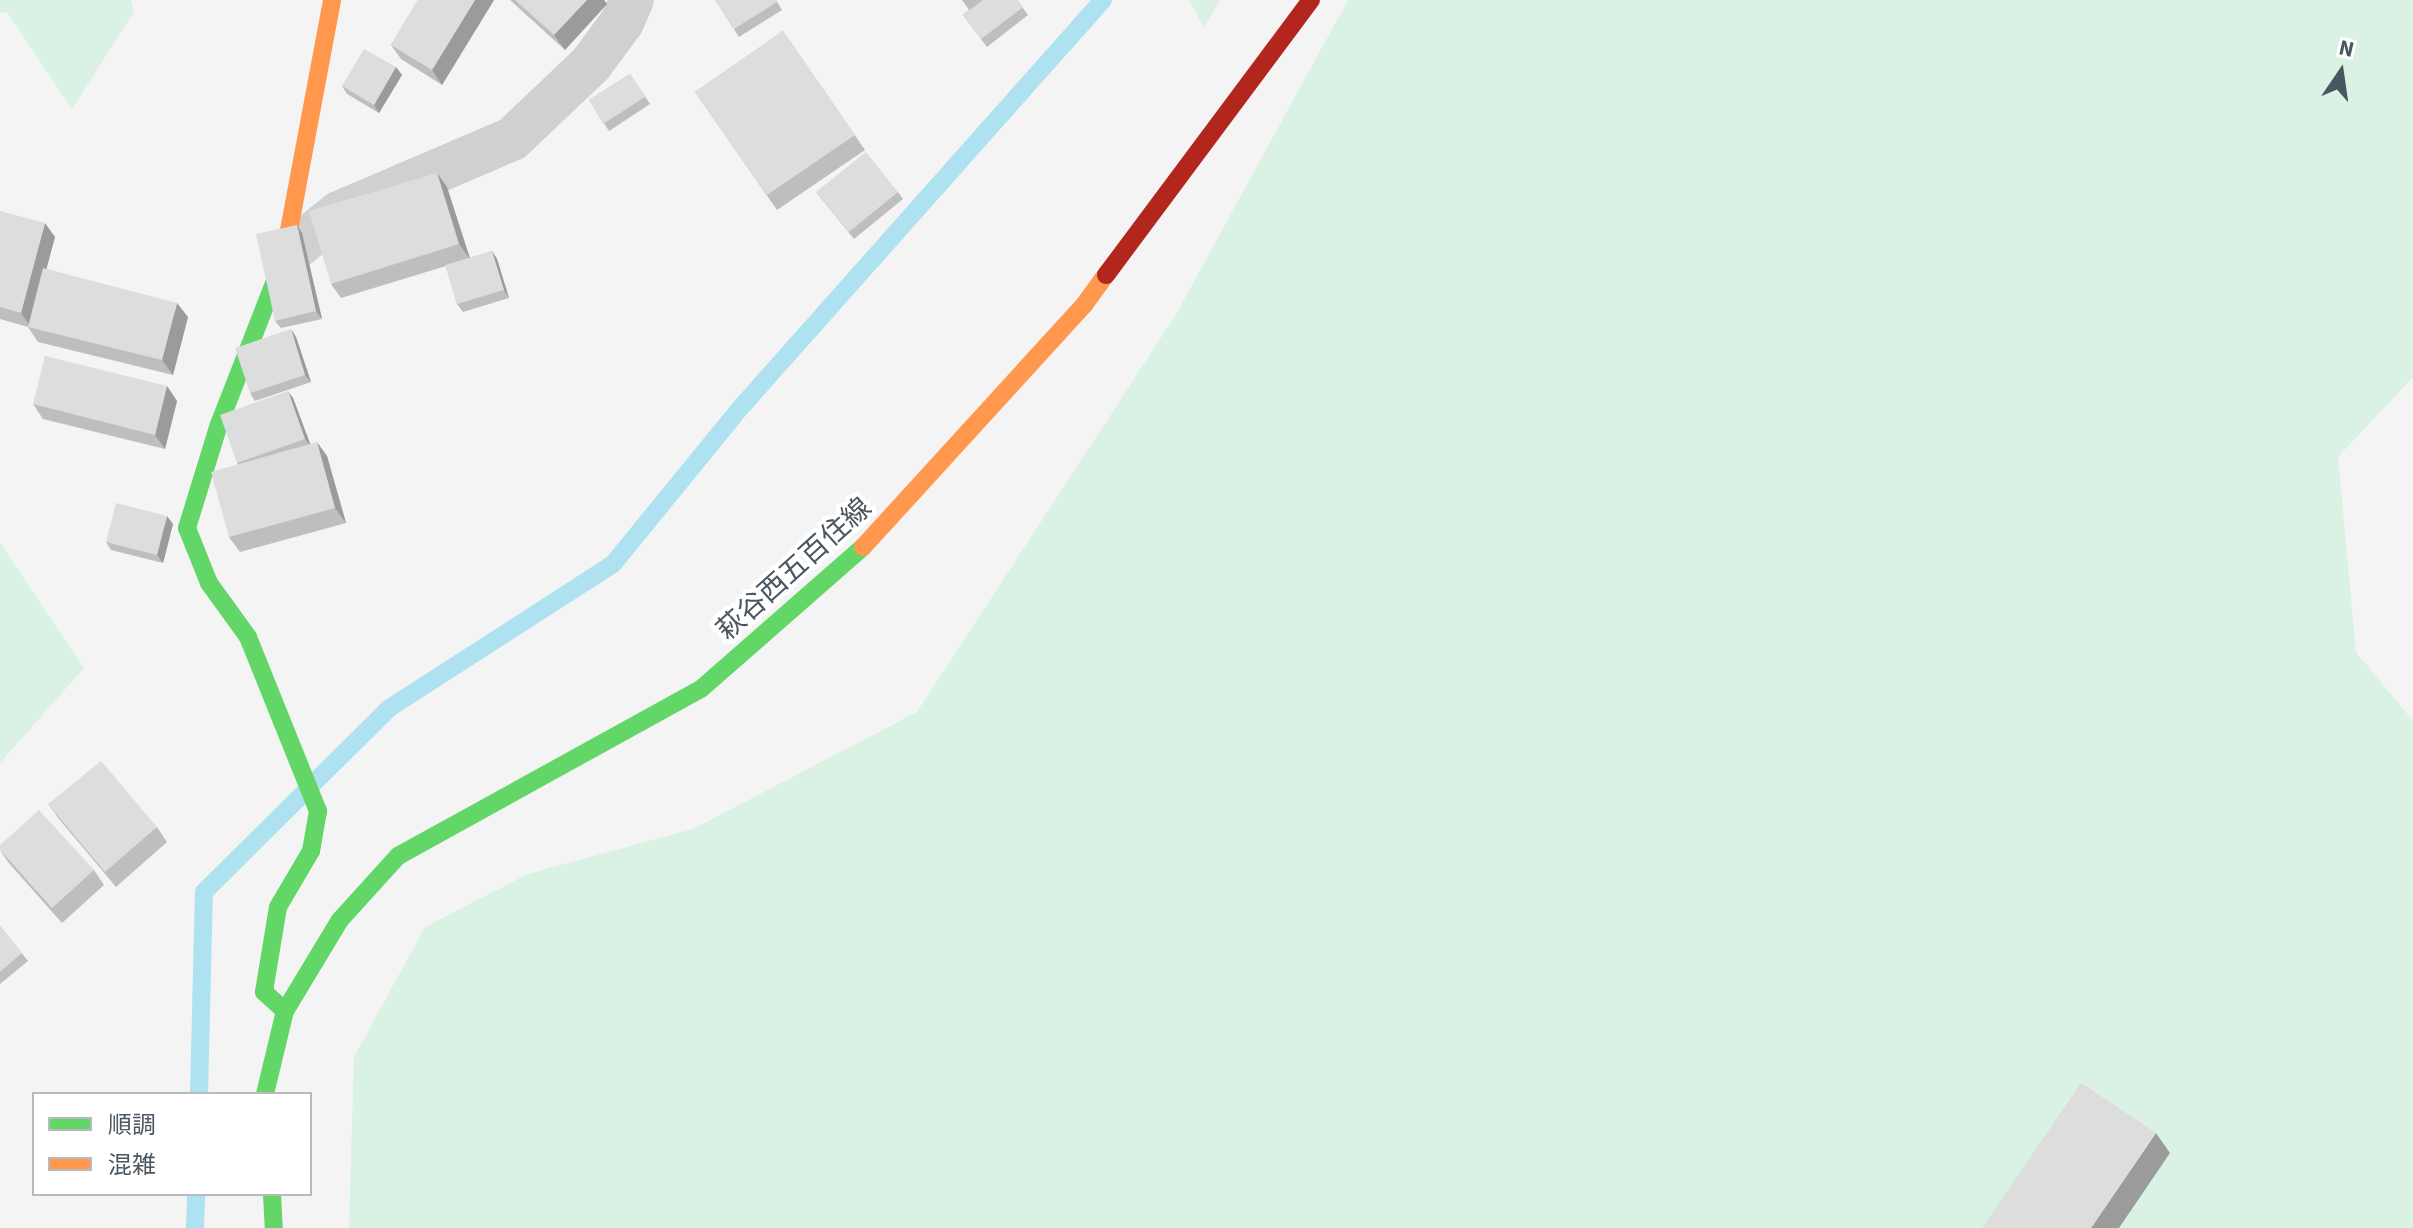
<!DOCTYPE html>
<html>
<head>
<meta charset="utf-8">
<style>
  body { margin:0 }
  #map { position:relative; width:2413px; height:1228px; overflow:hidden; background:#f4f4f4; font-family:"Source Sans 3","Noto Sans JP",sans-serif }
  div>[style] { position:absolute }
  .green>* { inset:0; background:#d9f2e3 }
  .stream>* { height:18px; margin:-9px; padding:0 9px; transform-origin:9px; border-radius:9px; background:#aee2f0 }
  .street>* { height:44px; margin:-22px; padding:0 22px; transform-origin:22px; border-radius:22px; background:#ced0d2 }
  .fast>* { height:18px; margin:-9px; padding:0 9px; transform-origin:9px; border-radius:9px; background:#63d668 }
  .slow>* { height:18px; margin:-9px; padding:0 9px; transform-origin:9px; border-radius:9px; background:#ff974d }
  .jam>* { height:18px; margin:-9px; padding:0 9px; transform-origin:9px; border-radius:9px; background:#b3261e }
  .wall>* { inset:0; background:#bebebf }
  .shaded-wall>* { inset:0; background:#9b9b9b }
  .building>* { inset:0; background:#ddddde }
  span { translate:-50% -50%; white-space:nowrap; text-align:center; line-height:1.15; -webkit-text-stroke:8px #fff; paint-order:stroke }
  .street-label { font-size:28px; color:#4a5661 }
  .legend { position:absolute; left:32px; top:1092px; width:280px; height:104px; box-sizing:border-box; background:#fff; border:2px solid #b7bbc0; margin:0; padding:10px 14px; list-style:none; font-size:24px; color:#4a5661 }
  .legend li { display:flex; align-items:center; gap:16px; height:40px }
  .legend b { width:40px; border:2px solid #b7bbc0 }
  .north { position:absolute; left:2301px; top:32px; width:80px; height:80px; -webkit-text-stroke:6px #fff; paint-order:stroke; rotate:13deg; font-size:22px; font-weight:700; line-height:32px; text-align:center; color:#4a5661 }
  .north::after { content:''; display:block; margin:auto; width:28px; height:36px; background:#4a5661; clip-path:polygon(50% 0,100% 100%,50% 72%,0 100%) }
</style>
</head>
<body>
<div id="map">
  <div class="green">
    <i style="clip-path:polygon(0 0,131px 0,134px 12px,72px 109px,7px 12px,0 13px)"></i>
    <i style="clip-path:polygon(1189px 0,1220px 0,1204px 28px)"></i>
    <i style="clip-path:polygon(1348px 0,2413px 0,2413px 377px,2338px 457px,2356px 652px,2413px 721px,2413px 1228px,349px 1228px,354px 1057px,425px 927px,528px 874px,693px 829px,917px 712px,1175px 316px)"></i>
    <i style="clip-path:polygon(0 543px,84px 668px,0 763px)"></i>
  </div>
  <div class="stream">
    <i style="left:199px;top:1094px;width:202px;rotate:-88.6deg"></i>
    <i style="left:204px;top:892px;width:260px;rotate:-44.8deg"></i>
    <i style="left:388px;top:709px;width:268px;rotate:-32.8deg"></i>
    <i style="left:613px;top:564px;width:204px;rotate:-50.8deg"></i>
    <i style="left:742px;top:406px;width:543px;rotate:-48.36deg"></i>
    <i style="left:195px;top:1228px;width:34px;rotate:-88deg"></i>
  </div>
  <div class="street">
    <i style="left:284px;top:257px;width:70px;rotate:-38.7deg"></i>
    <i style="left:339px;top:213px;width:188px;rotate:-23.2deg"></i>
    <i style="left:512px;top:139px;width:109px;rotate:-43.5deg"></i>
    <i style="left:591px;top:64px;width:52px;rotate:-53.6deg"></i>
    <i style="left:622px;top:22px;width:24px;rotate:-66deg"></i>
  </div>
  <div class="fast">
    <i style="left:278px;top:273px;width:162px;rotate:111.3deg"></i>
    <i style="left:219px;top:424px;width:109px;rotate:107.1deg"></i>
    <i style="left:187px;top:528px;width:59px;rotate:68.2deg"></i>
    <i style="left:209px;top:583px;width:67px;rotate:54.2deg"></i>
    <i style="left:248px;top:637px;width:188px;rotate:68.1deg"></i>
    <i style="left:318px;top:811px;width:41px;rotate:99.9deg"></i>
    <i style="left:311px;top:851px;width:65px;rotate:120.5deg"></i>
    <i style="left:278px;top:907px;width:86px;rotate:99.4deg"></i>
    <i style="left:264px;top:992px;width:28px;rotate:42deg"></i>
    <i style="left:265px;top:1094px;width:85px;rotate:-76.5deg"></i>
    <i style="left:285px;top:1011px;width:106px;rotate:-58.9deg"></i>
    <i style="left:340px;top:920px;width:86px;rotate:-47.8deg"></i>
    <i style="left:398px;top:856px;width:347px;rotate:-28.9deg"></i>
    <i style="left:702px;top:688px;width:214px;rotate:-41.2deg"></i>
    <i style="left:272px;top:1194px;width:34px;rotate:87deg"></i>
  </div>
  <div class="slow">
    <i style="left:278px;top:273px;width:17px;rotate:-69deg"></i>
    <i style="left:284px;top:257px;width:261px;rotate:-79.4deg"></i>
    <i style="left:863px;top:547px;width:328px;rotate:-47.6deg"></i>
    <i style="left:1084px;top:305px;width:37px;rotate:-54deg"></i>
  </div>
  <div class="jam">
    <i style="left:1106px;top:275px;width:343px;rotate:-53.3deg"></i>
  </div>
  <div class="wall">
    <i style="clip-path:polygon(418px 0,494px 0,442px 85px,401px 59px,391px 45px)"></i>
    <i style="clip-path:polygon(510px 0,604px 0,607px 4px,565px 50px)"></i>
    <i style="clip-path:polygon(715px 0,776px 0,782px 10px,739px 37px)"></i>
    <i style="clip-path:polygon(962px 0,1017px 0,1028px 15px,987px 47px,963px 15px,969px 10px)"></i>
    <i style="clip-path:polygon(783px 31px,865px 150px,777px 210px,695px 92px)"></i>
    <i style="clip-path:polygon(396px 67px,402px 75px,379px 113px,347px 94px,342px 86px)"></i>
    <i style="clip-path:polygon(630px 74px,650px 104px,609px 131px,589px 100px)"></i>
    <i style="clip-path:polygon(447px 187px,470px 258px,492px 251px,497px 259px,509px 298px,463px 312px,457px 304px,446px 266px,341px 298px,331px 284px)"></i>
    <i style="clip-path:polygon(816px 192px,898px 192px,903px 199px,854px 239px)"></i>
    <i style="clip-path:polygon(0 211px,55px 237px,46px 269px,188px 317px,173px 375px,38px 342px,28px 327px,0 319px)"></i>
    <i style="clip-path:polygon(302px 233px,322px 319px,281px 328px,275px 321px)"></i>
    <i style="clip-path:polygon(296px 337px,311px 382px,255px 401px,250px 393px)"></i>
    <i style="clip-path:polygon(167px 386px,177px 401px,165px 449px,43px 419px,33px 404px)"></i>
    <i style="clip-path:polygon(293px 398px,310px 444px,327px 456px,346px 523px,240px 552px,229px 537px,238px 464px,237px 463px)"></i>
    <i style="clip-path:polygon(173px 524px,163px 563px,111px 550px,106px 542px)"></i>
    <i style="clip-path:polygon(48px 804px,157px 827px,167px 842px,116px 887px,59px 819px)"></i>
    <i style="clip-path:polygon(0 850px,94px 870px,104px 885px,62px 923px,8px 862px)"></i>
    <i style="clip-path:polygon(0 926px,28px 961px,0 984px)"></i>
  </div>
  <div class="shaded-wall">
    <i style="clip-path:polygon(475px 0,494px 0,442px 85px,432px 70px)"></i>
    <i style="clip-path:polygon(587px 0,604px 0,607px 4px,565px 50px,554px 35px)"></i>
    <i style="clip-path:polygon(396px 67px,402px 75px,379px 113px,374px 105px)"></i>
    <i style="clip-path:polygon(437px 173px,447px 187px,470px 259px,459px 244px)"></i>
    <i style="clip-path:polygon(45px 223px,55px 237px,31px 327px,21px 313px)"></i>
    <i style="clip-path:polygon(297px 225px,302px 233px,322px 319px,316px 311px)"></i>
    <i style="clip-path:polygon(492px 251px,497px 259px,509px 298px,504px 290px)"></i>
    <i style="clip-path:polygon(177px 303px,188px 317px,173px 375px,162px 360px)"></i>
    <i style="clip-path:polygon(291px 329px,296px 337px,311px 382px,305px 375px)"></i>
    <i style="clip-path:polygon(167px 386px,177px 401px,165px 449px,155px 435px)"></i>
    <i style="clip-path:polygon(288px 391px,293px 398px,311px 446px,305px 439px)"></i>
    <i style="clip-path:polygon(317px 442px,327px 456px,346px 523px,335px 508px)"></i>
    <i style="clip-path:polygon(167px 516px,173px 524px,163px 563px,157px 555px)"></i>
    <i style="clip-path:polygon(2156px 1133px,2170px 1153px,2119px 1228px,2091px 1228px)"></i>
  </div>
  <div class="building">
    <i style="clip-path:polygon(418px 0,475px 0,432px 70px,391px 45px)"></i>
    <i style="clip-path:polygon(515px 0,587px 0,554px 35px)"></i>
    <i style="clip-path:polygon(715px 0,775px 0,777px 2px,734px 29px)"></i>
    <i style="clip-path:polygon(983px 0,1017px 0,1022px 8px,981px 39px,963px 15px)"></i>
    <i style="clip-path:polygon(783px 31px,855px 135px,767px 195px,695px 92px)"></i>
    <i style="clip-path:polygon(364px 49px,396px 67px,374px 105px,342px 86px)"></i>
    <i style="clip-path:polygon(630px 74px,645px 97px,603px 124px,589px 100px)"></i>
    <i style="clip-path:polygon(866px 152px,898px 192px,849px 232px,816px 192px)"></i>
    <i style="clip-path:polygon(437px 173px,459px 244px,331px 284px,309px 211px)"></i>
    <i style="clip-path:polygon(0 211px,45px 223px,21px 313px,0 307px)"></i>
    <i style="clip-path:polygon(297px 225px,316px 311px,275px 321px,256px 234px)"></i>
    <i style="clip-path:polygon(492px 251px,504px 290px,457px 304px,445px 265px)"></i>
    <i style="clip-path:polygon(43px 268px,177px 303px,162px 360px,28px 327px)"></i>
    <i style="clip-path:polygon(291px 329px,305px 375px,250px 393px,235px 348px)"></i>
    <i style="clip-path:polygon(45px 356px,167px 386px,155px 435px,33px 404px)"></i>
    <i style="clip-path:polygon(288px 391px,305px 439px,237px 463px,220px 415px)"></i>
    <i style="clip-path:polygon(317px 442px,335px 508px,229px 537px,211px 472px)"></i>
    <i style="clip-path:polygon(116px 503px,167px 516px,157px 555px,106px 542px)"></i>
    <i style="clip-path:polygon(101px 761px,157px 827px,105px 872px,48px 804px)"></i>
    <i style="clip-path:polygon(39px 810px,94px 870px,52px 908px,0 850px,0 845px)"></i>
    <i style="clip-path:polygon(0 926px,22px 953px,0 972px)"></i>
    <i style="clip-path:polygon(2081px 1083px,2156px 1133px,2091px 1228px,1982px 1228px)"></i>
  </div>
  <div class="street-label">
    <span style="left:794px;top:569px;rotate:-42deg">萩谷西五百住線</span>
  </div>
  <ul class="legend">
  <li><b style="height:10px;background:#63d668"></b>順調</li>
  <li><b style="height:10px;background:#ff974d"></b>混雑</li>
  </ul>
  <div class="north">N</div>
</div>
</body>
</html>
